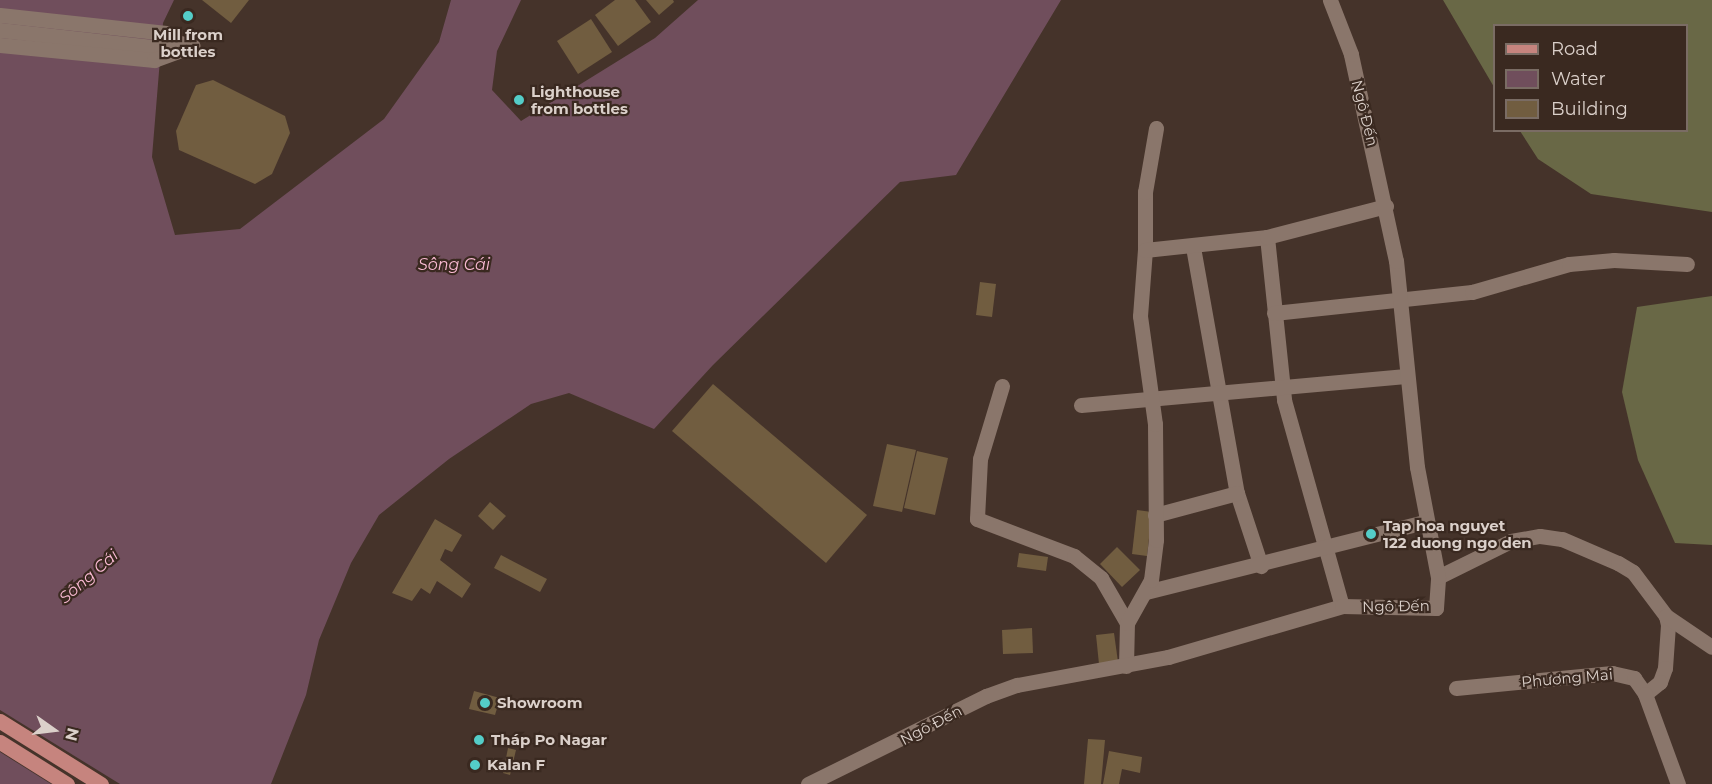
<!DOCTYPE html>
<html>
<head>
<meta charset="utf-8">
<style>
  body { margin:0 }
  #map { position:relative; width:1712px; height:784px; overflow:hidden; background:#45332a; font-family:Montserrat,sans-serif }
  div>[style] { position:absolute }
  .forest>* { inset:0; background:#696846 }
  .water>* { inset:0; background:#704e5c }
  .pier>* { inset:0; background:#45332a }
  .building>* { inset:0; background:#715d40 }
  .minor>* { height:15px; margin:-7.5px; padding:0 7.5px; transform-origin:7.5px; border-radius:7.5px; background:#8a766b }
  .major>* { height:15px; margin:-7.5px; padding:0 7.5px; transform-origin:7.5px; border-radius:7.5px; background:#c6847e }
  .dots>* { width:16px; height:16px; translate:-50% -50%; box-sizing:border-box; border:3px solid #3a2920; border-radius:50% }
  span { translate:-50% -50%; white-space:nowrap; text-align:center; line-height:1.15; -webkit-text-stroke:4.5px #3a2920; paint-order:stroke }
  .poi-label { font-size:15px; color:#dbd0ca; font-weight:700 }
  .left { translate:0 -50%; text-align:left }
  .street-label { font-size:15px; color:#dbd0ca }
  .water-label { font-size:16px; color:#fabad3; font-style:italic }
  .legend { position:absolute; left:1493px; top:24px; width:195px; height:108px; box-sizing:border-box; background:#3a2920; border:2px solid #7a6c64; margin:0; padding:8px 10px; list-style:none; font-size:18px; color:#dbd0ca }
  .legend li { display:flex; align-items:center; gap:12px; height:30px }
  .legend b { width:30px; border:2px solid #7a6c64 }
  .north { position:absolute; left:24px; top:700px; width:60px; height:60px; -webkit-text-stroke:4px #3a2920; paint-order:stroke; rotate:104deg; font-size:16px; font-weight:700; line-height:24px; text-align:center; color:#dbd0ca }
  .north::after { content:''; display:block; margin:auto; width:21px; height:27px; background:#dbd0ca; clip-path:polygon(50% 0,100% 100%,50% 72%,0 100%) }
</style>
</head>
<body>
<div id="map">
  <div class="forest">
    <i style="clip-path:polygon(1443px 0,1712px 0,1712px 212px,1591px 194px,1538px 159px,1520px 131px,1686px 130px,1686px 26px,1494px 26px,1494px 87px)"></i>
    <i style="clip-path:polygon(1712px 296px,1712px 545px,1675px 543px,1638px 460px,1622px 392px,1637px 307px)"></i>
  </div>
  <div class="water">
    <i style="clip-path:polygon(0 0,174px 0,163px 23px,152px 157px,175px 235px,240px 229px,384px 119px,439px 42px,451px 0,521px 0,497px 51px,492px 90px,521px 121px,655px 38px,698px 0,1061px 0,956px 175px,900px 182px,713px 365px,654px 429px,569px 393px,531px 404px,449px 459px,379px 515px,351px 563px,319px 640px,306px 695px,271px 784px,0 784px)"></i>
  </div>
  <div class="pier">
    <i style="clip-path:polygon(0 710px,120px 784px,51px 784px,0 752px)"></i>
  </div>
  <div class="building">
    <i style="clip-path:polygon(202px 0,249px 0,231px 23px)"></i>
    <i style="clip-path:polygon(615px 0,635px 0,651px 22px,618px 46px,595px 15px)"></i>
    <i style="clip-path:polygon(646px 0,673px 0,674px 2px,659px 15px)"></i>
    <i style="clip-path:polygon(591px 19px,612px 52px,578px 74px,557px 41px)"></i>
    <i style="clip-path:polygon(213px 80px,285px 116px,290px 133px,272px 174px,255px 184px,179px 150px,176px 131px,196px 85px)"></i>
    <i style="clip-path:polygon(980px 282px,996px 284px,992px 317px,976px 315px)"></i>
    <i style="clip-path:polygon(713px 384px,867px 515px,826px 563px,672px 431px)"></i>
    <i style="clip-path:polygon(887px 444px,916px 450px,902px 512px,873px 506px)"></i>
    <i style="clip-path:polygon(917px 451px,948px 458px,935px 515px,904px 508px)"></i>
    <i style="clip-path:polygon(490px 502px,506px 516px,493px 530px,478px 516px)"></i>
    <i style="clip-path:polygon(1137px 510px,1152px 512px,1147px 556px,1132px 554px)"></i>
    <i style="clip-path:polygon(435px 519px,462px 535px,452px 552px,445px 549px,440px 560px,471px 584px,462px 598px,437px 581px,430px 594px,421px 588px,412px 601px,392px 593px)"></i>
    <i style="clip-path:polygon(1117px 547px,1140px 570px,1122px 587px,1100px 564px)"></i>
    <i style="clip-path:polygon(1019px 553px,1048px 557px,1046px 571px,1017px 567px)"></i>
    <i style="clip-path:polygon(501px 555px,547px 579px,540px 592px,494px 568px)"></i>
    <i style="clip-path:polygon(1032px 628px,1033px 653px,1003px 654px,1002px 630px)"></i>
    <i style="clip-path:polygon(1114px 633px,1118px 662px,1099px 664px,1096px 635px)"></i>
    <i style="clip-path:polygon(474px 691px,500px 698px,495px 715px,469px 709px)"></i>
    <i style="clip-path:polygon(1088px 739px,1105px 740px,1101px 784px,1084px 784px)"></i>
    <i style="clip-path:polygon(508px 748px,516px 750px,510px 775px,503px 773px)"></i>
    <i style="clip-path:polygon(1109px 751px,1142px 757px,1140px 773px,1122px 769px,1119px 784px,1103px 784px)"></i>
  </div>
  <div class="minor">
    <i style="left:0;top:15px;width:167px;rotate:6.2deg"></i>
    <i style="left:166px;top:33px;width:13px;rotate:42deg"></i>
    <i style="left:176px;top:42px;width:17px;rotate:13deg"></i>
    <i style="left:0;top:30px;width:162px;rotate:6.4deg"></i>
    <i style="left:161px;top:48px;width:16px;rotate:-22deg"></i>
    <i style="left:0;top:45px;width:155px;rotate:5.6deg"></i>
    <i style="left:154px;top:60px;width:40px;rotate:-20.2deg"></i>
    <i style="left:1267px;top:237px;width:164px;rotate:84deg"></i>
    <i style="left:1284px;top:400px;width:214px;rotate:74.3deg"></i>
    <i style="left:1193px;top:247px;width:250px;rotate:79.9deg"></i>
    <i style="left:1237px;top:493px;width:77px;rotate:71.8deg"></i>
    <i style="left:1145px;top:250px;width:58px;rotate:-90deg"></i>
    <i style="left:1145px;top:192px;width:65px;rotate:-80.2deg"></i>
    <i style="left:1274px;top:313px;width:199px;rotate:-6.1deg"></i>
    <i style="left:1472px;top:292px;width:101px;rotate:-16.1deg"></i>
    <i style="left:1569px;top:264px;width:45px;rotate:-5.1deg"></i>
    <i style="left:1614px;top:260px;width:73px;rotate:3.1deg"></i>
    <i style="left:1002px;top:386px;width:76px;rotate:106.8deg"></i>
    <i style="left:980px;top:459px;width:60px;rotate:92.9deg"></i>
    <i style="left:977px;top:519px;width:104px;rotate:20.9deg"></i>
    <i style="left:1074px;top:556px;width:35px;rotate:39deg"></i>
    <i style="left:1101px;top:578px;width:52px;rotate:60deg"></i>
    <i style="left:1081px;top:405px;width:326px;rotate:-5.1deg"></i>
    <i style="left:1155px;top:515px;width:85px;rotate:-15deg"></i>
    <i style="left:1438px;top:577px;width:81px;rotate:-26.3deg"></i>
    <i style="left:1511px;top:541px;width:29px;rotate:-10deg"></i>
    <i style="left:1540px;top:536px;width:22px;rotate:8deg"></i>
    <i style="left:1562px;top:539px;width:61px;rotate:23.2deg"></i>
    <i style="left:1618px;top:563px;width:17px;rotate:31deg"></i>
    <i style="left:1633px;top:572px;width:55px;rotate:53.1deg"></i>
    <i style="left:1666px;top:616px;width:9px;rotate:77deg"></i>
    <i style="left:1668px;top:625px;width:43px;rotate:94deg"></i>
    <i style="left:1665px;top:668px;width:15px;rotate:110deg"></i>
    <i style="left:1660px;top:682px;width:19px;rotate:141deg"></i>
    <i style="left:1146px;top:592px;width:288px;rotate:-14.1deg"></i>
    <i style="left:1666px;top:616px;width:55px;rotate:34deg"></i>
    <i style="left:1126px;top:666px;width:43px;rotate:-88.7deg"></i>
    <i style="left:1127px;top:623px;width:49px;rotate:-60.8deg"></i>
    <i style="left:1151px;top:580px;width:40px;rotate:-82.9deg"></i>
    <i style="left:1156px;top:540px;width:116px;rotate:-90.5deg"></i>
    <i style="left:1155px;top:424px;width:109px;rotate:-97.9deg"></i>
    <i style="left:1140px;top:316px;width:66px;rotate:-85.7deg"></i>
    <i style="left:1145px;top:250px;width:123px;rotate:-6.1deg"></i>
    <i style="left:1267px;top:237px;width:123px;rotate:-14.6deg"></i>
    <i style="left:1456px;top:688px;width:157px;rotate:-5.5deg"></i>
    <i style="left:1612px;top:673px;width:23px;rotate:13deg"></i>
    <i style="left:1634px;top:678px;width:19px;rotate:55deg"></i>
    <i style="left:1645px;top:694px;width:96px;rotate:69.9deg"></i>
    <i style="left:808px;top:784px;width:199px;rotate:-26.3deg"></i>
    <i style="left:986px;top:696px;width:33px;rotate:-20deg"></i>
    <i style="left:1017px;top:685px;width:154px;rotate:-10.5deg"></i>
    <i style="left:1168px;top:657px;width:181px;rotate:-16.3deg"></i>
    <i style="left:1342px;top:606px;width:94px;rotate:1.2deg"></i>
    <i style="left:1436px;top:608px;width:31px;rotate:-86deg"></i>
    <i style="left:1438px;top:577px;width:112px;rotate:-100.8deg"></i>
    <i style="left:1417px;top:467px;width:207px;rotate:-95.8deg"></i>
    <i style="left:1396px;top:261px;width:212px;rotate:-102.3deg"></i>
    <i style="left:1351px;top:54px;width:58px;rotate:-111.3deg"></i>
  </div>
  <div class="major">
    <i style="left:0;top:721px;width:119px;rotate:32deg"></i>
    <i style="left:0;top:742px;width:79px;rotate:32.1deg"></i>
  </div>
  <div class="dots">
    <i style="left:188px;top:16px;background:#54cdc8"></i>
    <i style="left:519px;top:100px;background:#54cdc8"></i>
    <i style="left:1371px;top:534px;background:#54cdc8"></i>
    <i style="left:485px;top:703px;background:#54cdc8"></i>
    <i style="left:479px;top:740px;background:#54cdc8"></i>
    <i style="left:475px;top:765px;background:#54cdc8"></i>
  </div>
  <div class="poi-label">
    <span style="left:188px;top:43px">Mill from<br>bottles</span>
    <span class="left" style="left:531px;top:100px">Lighthouse<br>from bottles</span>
    <span class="left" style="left:1383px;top:534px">Tap hoa nguyet<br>122 duong ngo den</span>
    <span class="left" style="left:497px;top:703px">Showroom</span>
    <span class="left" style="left:491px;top:740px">Tháp Po Nagar</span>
    <span class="left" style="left:487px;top:765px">Kalan F</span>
  </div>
  <div class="street-label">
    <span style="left:1365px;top:113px;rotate:76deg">Ngô Đến</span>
    <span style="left:1396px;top:606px;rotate:-1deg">Ngô Đến</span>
    <span style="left:1567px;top:678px;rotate:-5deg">Phương Mai</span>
    <span style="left:931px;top:725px;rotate:-28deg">Ngô Đến</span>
  </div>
  <div class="water-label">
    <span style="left:454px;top:265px">Sông Cái</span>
    <span style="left:89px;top:577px;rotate:-41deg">Sông Cái</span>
  </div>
  <ul class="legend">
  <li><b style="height:8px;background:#c6847e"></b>Road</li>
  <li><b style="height:16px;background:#704e5c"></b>Water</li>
  <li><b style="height:16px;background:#715d40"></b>Building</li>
  </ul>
  <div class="north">N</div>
</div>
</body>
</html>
